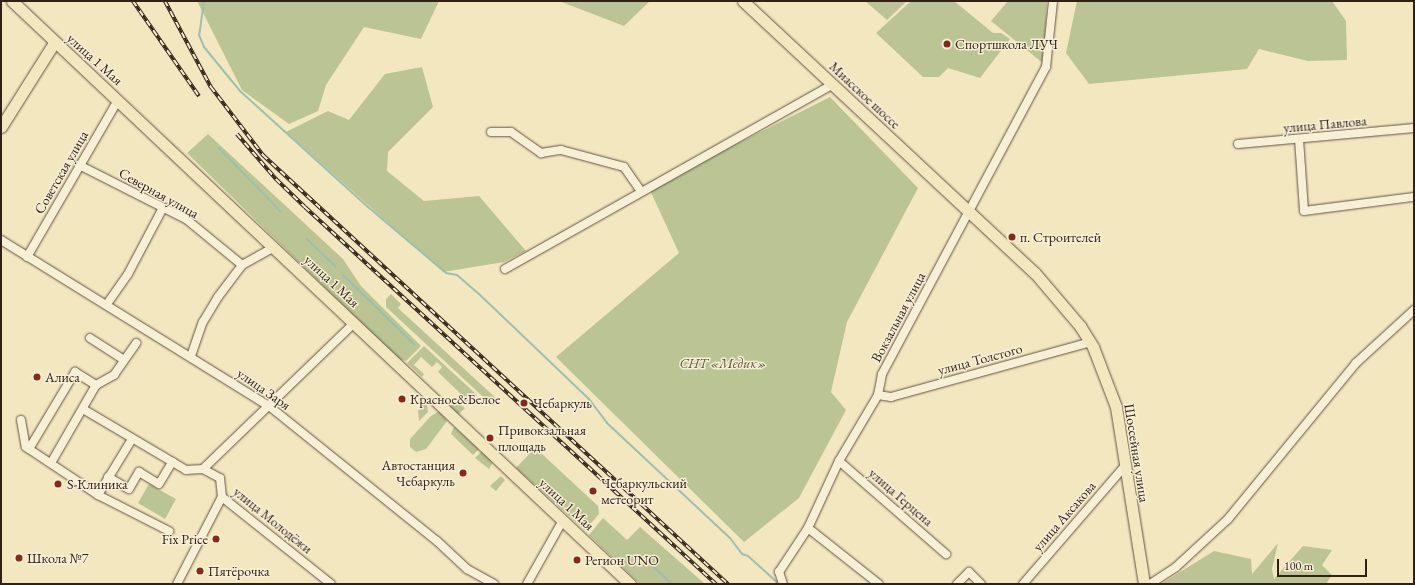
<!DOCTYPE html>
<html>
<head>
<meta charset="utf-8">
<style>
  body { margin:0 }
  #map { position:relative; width:1415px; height:585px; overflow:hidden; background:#f3e7c0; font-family:"EB Garamond",serif }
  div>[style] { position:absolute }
  .green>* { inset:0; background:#bac593 }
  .stream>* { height:2px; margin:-1px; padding:0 1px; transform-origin:1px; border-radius:1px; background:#9bc0b2 }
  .roads { filter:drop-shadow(0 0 1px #625240) drop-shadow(0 0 1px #625240) }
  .minor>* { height:8px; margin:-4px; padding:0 4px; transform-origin:4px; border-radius:4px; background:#f7efd6 }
  .major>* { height:11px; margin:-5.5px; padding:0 5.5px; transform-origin:5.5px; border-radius:5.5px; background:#f3e7c0 }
  .rail>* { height:3.5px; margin-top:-1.75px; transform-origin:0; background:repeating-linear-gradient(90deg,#f7efd6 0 6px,#312016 0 12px); box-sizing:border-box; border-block:1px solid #312016 }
  .dots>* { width:11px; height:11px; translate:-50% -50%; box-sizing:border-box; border:2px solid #f7efd6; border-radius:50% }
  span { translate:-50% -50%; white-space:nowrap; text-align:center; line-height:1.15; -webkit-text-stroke:3px #f7efd6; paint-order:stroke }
  .poi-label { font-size:14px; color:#312016 }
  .left { translate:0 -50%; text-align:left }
  .right { translate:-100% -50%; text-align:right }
  .street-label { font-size:14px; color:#312016 }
  .park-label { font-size:14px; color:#5a523c; font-style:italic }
  .frame { position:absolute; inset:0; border:2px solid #312016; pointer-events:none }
  .scale { position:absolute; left:1277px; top:559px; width:90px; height:18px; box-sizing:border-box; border:2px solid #312016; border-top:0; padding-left:5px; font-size:12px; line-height:14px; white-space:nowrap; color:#312016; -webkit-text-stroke:3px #f7efd6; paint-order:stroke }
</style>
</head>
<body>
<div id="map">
  <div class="green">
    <i style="clip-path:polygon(197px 1px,439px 1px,421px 39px,364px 27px,326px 85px,318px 111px,289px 124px,242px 90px)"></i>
    <i style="clip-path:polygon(559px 1px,650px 1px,624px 26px)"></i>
    <i style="clip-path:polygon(865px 1px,907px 1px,887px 20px)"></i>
    <i style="clip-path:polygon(911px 1px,954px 1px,993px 33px,1001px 33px,1010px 39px,980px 78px,948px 68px,939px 77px,923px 77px,876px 33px)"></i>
    <i style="clip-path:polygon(1008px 1px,1047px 1px,1044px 64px,991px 21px)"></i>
    <i style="clip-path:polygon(1077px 1px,1332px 1px,1346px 21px,1347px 60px,1308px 61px,1259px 49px,1247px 69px,1089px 84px,1066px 53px)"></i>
    <i style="clip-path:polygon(422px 67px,433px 107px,388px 152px,387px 171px,424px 201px,479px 196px,526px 251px,504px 262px,443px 272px,286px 132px,328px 111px,349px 120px,385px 74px)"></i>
    <i style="clip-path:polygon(830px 97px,918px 188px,847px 322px,831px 392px,846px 410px,799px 498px,744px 542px,556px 357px,679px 253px,649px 188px)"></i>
    <i style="clip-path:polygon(208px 134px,343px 259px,361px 286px,421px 346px,406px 361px,398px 359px,187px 153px)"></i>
    <i style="clip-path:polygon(391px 294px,401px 304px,398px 308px,498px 400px,493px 406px,386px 307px,386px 299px)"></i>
    <i style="clip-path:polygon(424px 346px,477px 395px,467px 406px,459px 398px,462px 395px,438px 372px,442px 367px,437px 362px,432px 367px,421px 357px,414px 365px,424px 374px,422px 377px,407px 363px)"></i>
    <i style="clip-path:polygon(433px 391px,451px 406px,456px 401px,465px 408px,458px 415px)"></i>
    <i style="clip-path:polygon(426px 399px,428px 412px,419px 421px,418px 411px)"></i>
    <i style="clip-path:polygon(438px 412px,442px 413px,447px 421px,426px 449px,416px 452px,410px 447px,410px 439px,431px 416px)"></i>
    <i style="clip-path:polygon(454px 427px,479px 449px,473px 455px,451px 434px)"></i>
    <i style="clip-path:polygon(482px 451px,493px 462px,489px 469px,475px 458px)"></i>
    <i style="clip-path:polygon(532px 451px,541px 453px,598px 506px,599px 514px,585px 530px,516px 468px)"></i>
    <i style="clip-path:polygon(501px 476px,505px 480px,496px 491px,490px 486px)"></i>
    <i style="clip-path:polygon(149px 484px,176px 499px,165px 519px,138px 503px)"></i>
    <i style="clip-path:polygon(603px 518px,627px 540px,640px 527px,705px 584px,640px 584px,589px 535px)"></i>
    <i style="clip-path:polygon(1278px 543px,1272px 569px,1274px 579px,1303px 546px,1332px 550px,1322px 565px,1332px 575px,1326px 584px,1161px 584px,1214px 551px,1251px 559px,1252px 574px)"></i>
  </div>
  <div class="stream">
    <i style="left:204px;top:1px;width:34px;rotate:98deg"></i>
    <i style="left:199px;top:35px;width:13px;rotate:67deg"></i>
    <i style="left:204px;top:47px;width:57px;rotate:50.7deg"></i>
    <i style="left:240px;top:91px;width:173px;rotate:42.2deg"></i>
    <i style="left:368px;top:207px;width:102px;rotate:40.2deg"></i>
    <i style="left:446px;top:273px;width:11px;rotate:10deg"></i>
    <i style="left:457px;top:275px;width:29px;rotate:41deg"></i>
    <i style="left:479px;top:294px;width:152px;rotate:43.7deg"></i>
    <i style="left:589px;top:399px;width:30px;rotate:53deg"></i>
    <i style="left:607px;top:423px;width:168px;rotate:43.1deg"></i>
    <i style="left:730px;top:538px;width:20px;rotate:53deg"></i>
    <i style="left:742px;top:554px;width:6px;rotate:18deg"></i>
    <i style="left:748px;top:556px;width:42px;rotate:42.1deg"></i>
    <i style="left:219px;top:148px;width:88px;rotate:45.9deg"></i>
    <i style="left:307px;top:239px;width:40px;rotate:44deg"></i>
    <i style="left:343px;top:275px;width:100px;rotate:44.2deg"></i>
    <i style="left:645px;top:559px;width:37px;rotate:43deg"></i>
  </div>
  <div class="roads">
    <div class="minor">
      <i style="left:491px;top:132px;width:20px"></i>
      <i style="left:511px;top:132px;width:37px;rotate:35deg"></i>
      <i style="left:541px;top:153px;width:20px;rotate:-9deg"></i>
      <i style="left:561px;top:150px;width:65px;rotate:15.1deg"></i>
      <i style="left:624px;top:167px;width:29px;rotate:55deg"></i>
      <i style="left:1299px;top:139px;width:72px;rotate:86deg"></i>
      <i style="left:1304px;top:211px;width:111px;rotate:-7.3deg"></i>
      <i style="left:1238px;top:144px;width:177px;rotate:-5.2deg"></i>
      <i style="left:79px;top:165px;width:120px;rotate:26.8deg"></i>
      <i style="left:186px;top:219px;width:72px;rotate:39.4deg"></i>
      <i style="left:1px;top:240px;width:315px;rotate:31.8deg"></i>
      <i style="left:269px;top:406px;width:216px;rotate:38.8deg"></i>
      <i style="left:437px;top:541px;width:41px;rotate:43deg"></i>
      <i style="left:467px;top:569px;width:31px;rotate:29deg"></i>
      <i style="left:27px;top:257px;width:181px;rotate:-59.9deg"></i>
      <i style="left:505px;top:269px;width:375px;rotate:-29.4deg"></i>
      <i style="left:107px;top:304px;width:37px;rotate:-55deg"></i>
      <i style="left:128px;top:274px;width:75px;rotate:-62.1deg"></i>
      <i style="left:90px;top:338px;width:40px;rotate:32.9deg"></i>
      <i style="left:191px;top:356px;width:36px;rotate:-71deg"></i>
      <i style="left:203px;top:322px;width:29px;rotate:-59deg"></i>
      <i style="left:218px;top:297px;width:40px;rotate:-53deg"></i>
      <i style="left:242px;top:265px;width:37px;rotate:-29deg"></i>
      <i style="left:878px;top:395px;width:13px;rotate:9deg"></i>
      <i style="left:891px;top:397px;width:206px;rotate:-15.4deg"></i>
      <i style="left:83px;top:409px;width:120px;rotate:30.6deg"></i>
      <i style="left:186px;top:470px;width:17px;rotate:-3deg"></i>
      <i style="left:203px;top:469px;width:19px;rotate:28deg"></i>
      <i style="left:220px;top:478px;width:19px;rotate:84deg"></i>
      <i style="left:222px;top:497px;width:139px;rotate:38.6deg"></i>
      <i style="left:21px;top:420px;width:27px;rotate:80deg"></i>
      <i style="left:26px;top:447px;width:87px;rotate:33.7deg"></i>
      <i style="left:98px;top:495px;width:80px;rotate:26.9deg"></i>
      <i style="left:29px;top:449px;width:90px;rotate:-59.1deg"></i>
      <i style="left:75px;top:372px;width:25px;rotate:32deg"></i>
      <i style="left:839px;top:461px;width:142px;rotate:41deg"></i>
      <i style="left:51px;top:463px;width:90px;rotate:-60deg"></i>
      <i style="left:96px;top:385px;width:21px;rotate:-29deg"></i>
      <i style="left:114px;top:375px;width:39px;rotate:-55deg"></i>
      <i style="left:203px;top:469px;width:210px;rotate:-44deg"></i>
      <i style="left:108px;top:477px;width:24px;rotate:30deg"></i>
      <i style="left:129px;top:489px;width:20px;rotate:-60deg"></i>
      <i style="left:139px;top:472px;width:23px;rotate:31deg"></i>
      <i style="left:159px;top:484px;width:26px;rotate:-59deg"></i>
      <i style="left:98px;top:495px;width:66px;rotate:-58.7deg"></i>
      <i style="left:808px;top:528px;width:90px;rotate:38.3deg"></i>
      <i style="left:177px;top:584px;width:98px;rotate:-62.7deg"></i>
      <i style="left:527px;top:584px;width:73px;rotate:-60.6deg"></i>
      <i style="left:783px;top:584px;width:13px;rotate:-108deg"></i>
      <i style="left:779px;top:572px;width:53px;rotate:-56.6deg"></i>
      <i style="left:808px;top:528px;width:74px;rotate:-65.2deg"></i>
      <i style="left:839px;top:461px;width:77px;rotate:-59.4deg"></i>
      <i style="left:878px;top:395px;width:21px;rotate:-79deg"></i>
      <i style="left:882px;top:374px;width:348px;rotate:-61.9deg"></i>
      <i style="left:1046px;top:67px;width:66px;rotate:-83.9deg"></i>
      <i style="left:957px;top:584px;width:17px;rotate:-45deg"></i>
      <i style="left:969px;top:572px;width:17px;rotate:45deg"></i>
      <i style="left:1023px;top:584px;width:156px;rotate:-49.2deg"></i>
      <i style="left:1150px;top:584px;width:31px;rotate:-33deg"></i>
      <i style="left:1176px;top:567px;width:71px;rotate:-42.7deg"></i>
      <i style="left:1228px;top:519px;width:202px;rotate:-50.6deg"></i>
      <i style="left:1356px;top:363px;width:79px;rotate:-42.4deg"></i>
    </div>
    <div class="major">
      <i style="left:12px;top:1px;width:850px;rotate:43.33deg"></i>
      <i style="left:743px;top:1px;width:399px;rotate:43deg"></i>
      <i style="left:1035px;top:273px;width:70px;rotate:49.7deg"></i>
      <i style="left:1080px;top:326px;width:25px;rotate:58deg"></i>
      <i style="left:1093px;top:347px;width:64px;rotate:69deg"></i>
      <i style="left:1116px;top:407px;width:179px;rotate:81deg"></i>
      <i style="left:1px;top:127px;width:99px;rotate:-57.8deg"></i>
    </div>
  </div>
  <div class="rail">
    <i style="left:133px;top:1px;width:116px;rotate:55.2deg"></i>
    <i style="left:165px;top:1px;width:98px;rotate:61.9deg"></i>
    <i style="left:211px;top:87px;width:86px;rotate:52.6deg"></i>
    <i style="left:263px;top:155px;width:633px;rotate:42.69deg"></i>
    <i style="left:237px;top:134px;width:60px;rotate:49.1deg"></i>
    <i style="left:276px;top:179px;width:40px;rotate:44deg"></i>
    <i style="left:305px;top:207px;width:558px;rotate:42.53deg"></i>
  </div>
  <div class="dots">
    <i style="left:947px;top:44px;background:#8f2418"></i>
    <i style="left:1012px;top:237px;background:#8f2418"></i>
    <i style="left:37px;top:377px;background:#8f2418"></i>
    <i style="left:402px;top:399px;background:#8f2418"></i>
    <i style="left:524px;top:403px;background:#8f2418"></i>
    <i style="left:490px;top:438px;background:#8f2418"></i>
    <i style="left:463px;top:473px;background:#8f2418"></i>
    <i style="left:58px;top:484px;background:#8f2418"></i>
    <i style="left:593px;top:491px;background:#8f2418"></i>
    <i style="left:216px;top:539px;background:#8f2418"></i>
    <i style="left:19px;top:558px;background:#8f2418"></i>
    <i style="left:577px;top:560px;background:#8f2418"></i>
    <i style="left:200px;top:571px;background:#8f2418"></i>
  </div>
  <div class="poi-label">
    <span class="left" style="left:955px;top:44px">Спортшкола ЛУЧ</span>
    <span class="left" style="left:1020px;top:237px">п. Строителей</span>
    <span class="left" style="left:45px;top:377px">Алиса</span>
    <span class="left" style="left:410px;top:399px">Красное&amp;Белое</span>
    <span class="left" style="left:533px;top:403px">Чебаркуль</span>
    <span class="left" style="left:498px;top:438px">Привокзальная<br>площадь</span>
    <span class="right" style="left:455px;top:473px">Автостанция<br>Чебаркуль</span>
    <span class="left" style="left:601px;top:491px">Чебаркульский<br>метеорит</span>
    <span class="left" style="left:67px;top:484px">S-Клиника</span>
    <span class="right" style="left:208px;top:539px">Fix Price</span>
    <span class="left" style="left:27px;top:558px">Школа №7</span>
    <span class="left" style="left:585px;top:560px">Регион UNO</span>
    <span class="left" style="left:208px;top:571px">Пятёрочка</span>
  </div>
  <div class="street-label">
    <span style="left:95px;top:59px;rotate:42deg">улица 1 Мая</span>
    <span style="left:865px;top:95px;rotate:43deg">Миасское шоссе</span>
    <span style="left:1325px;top:124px;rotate:-5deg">улица Павлова</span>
    <span style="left:61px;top:172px;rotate:-60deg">Советская улица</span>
    <span style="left:159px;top:193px;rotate:29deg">Северная улица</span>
    <span style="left:332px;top:281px;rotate:43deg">улица 1 Мая</span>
    <span style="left:898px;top:317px;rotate:-62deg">Вокзальная улица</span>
    <span style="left:980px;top:359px;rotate:-15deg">улица Толстого</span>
    <span style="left:264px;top:389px;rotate:35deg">улица Заря</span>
    <span style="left:1137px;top:453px;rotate:81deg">Шоссейная улица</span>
    <span style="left:901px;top:497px;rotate:41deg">улица Герцена</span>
    <span style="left:567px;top:504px;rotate:43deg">улица 1 Мая</span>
    <span style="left:1064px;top:516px;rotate:-49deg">улица Аксакова</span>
    <span style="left:273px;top:520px;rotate:39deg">улица Молодёжи</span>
  </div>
  <div class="park-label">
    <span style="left:723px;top:363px">СНТ «Медик»</span>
  </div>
  <div class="frame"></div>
  <div class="scale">100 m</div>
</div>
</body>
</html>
